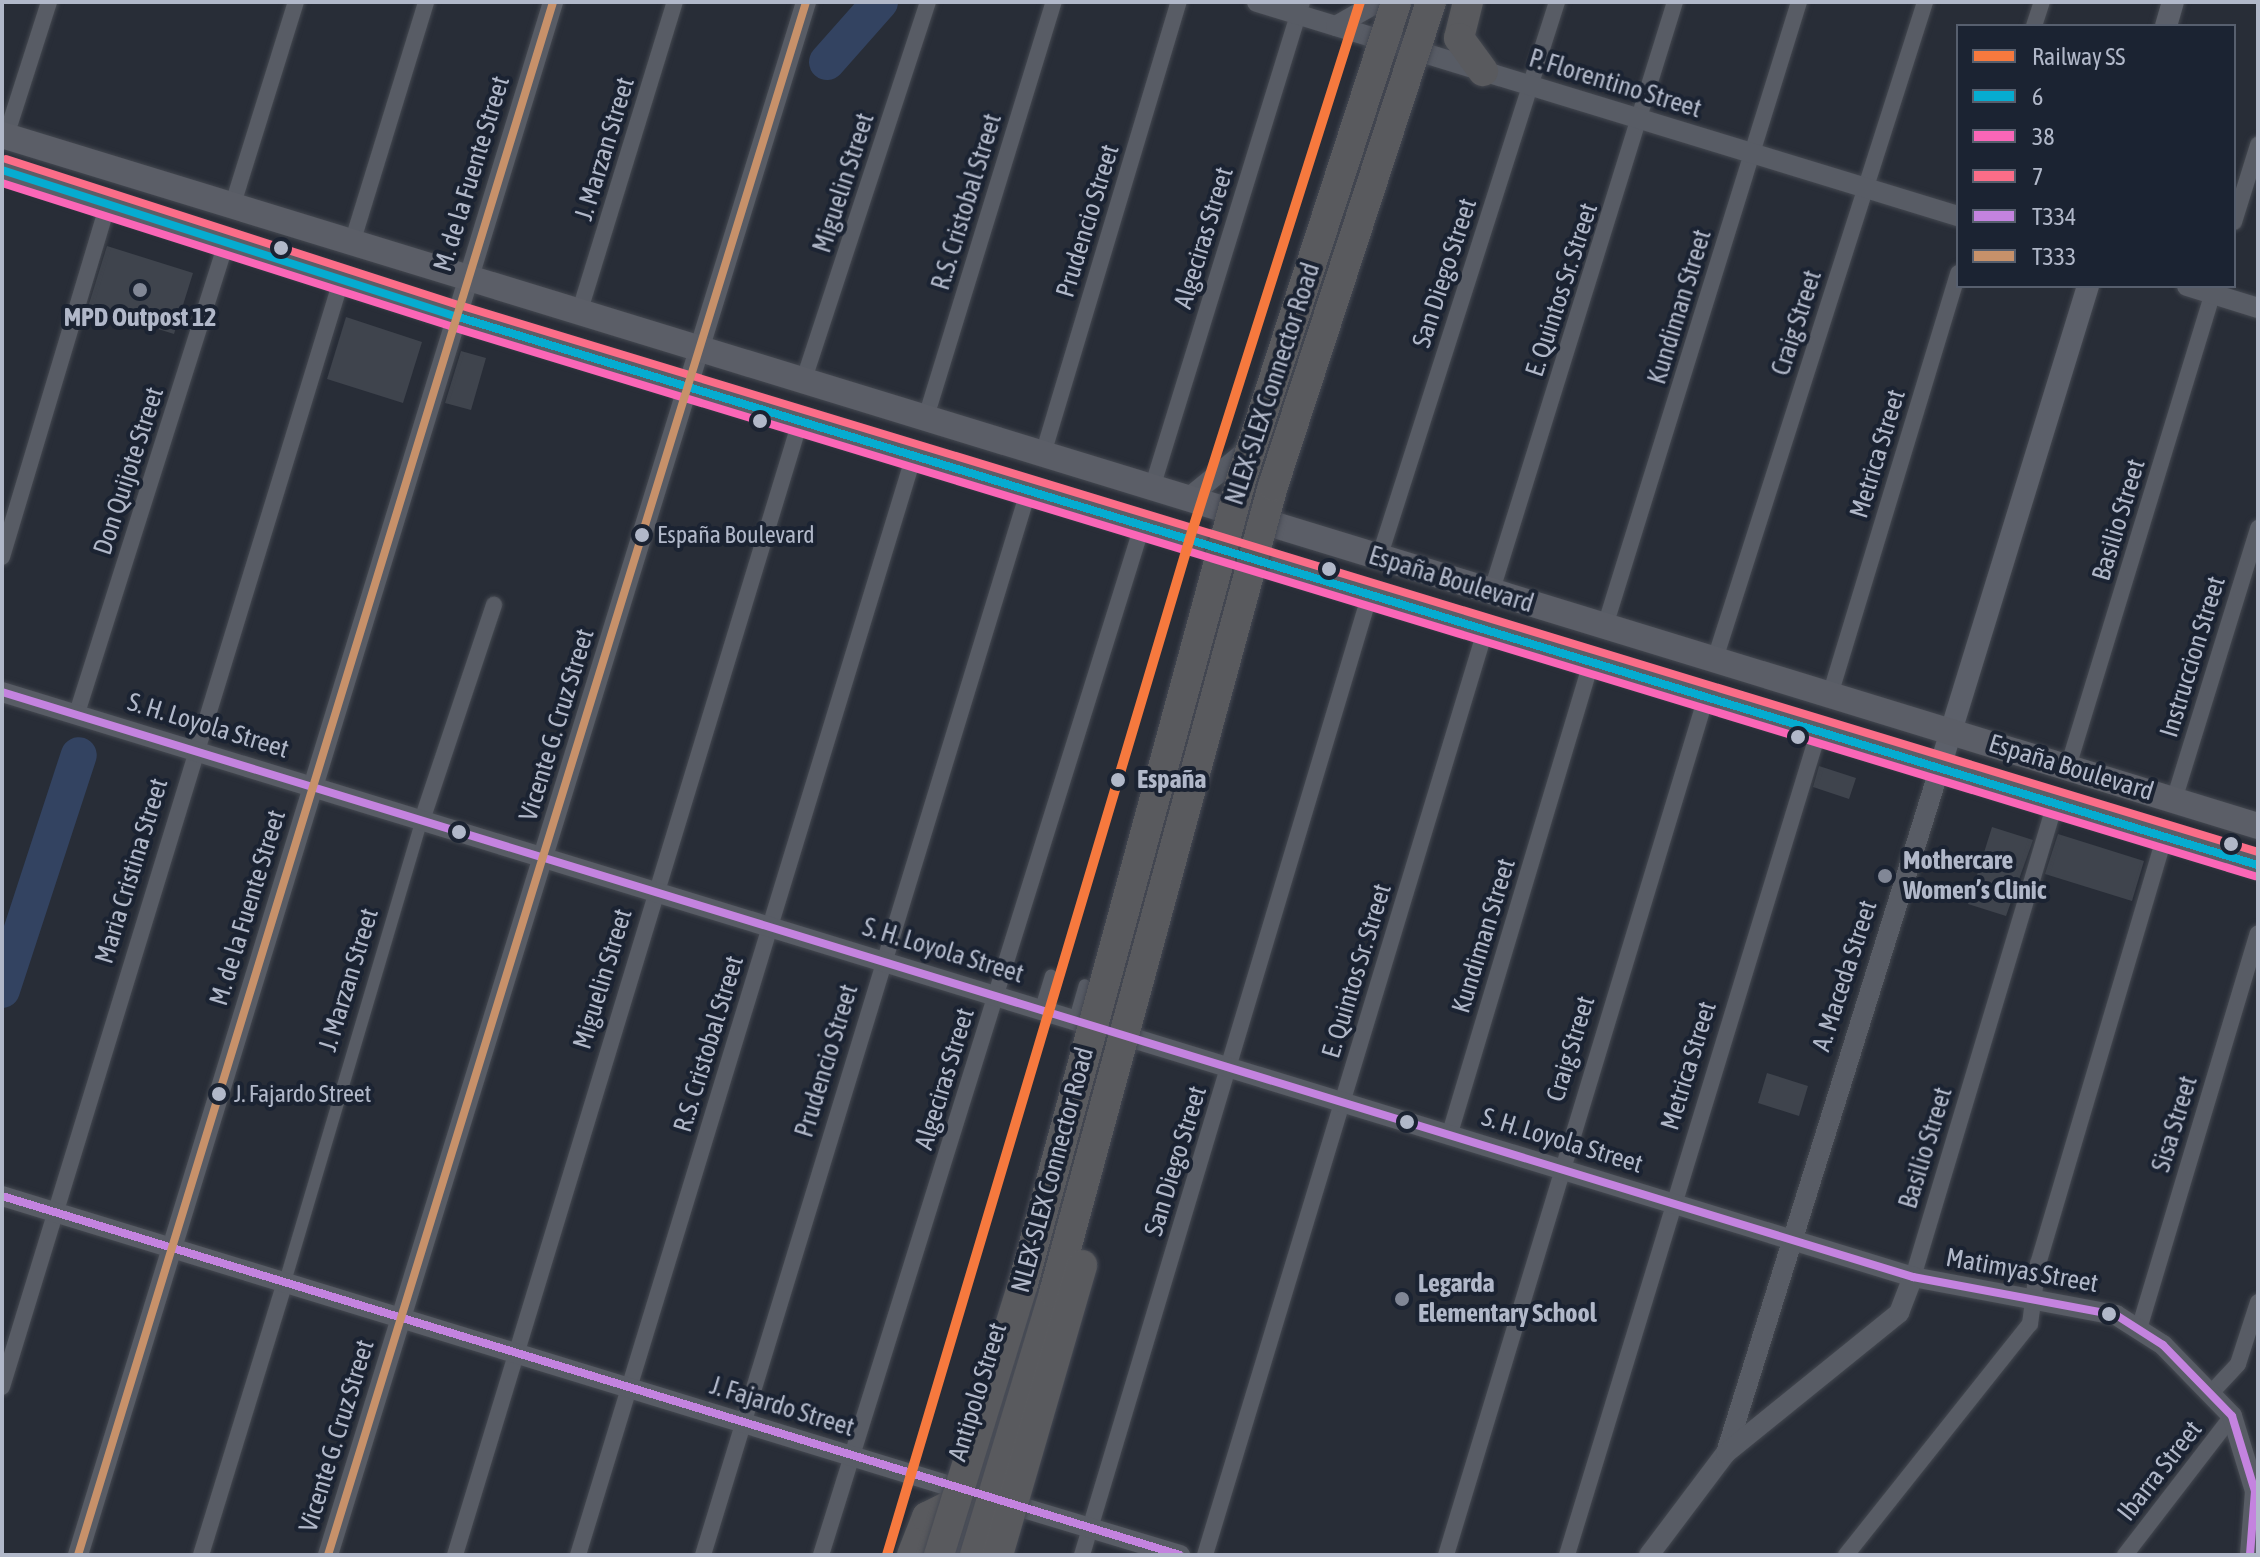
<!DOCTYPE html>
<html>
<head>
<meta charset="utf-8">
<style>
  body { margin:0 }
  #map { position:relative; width:2260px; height:1557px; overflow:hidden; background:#282d37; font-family:"Asap Condensed",sans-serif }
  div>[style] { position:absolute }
  .river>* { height:36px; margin:-18px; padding:0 18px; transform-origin:18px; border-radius:18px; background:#334361 }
  .building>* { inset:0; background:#3f444d }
  .roads { filter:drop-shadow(0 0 2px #444850) drop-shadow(0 0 2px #444850) }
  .pedestrian>* { height:12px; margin:-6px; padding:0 6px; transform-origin:6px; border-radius:6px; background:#585c65 }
  .minor>* { height:16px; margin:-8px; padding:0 8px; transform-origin:8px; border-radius:8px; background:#585c65 }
  .tertiary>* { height:20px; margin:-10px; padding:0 10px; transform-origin:10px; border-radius:10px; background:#585c65 }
  .secondary>* { height:22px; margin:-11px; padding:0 11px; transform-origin:11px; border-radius:11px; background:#5c606a }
  .primary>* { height:26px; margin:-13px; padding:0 13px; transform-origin:13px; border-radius:13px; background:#5b5e67 }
  .motorway>* { height:30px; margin:-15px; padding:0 15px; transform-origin:15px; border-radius:15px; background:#595a5e }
  .bridges { filter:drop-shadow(0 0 2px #454953) drop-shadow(0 0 2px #454953) }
  .motorway-bridge>* { height:30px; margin:-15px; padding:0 15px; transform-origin:15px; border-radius:15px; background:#595a5e }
  .bus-1>* { height:8px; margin:-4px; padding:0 4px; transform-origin:4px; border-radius:4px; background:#06acd0 }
  .bus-2>* { height:8px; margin:-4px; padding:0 4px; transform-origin:4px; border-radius:4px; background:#fa66b7 }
  .bus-3>* { height:8px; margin:-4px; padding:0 4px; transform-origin:4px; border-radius:4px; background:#fb6d88 }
  .bus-4>* { height:8px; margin:-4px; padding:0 4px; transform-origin:4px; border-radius:4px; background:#c483df }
  .bus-5>* { height:8px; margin:-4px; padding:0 4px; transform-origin:4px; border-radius:4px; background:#c7916a }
  .rail-1>* { height:10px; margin:-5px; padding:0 5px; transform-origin:5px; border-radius:5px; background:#f6793e }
  .dots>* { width:22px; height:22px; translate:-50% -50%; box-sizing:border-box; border:4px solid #1b2332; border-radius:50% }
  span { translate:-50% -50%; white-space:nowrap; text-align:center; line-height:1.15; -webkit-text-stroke:8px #1b2332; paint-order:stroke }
  .bus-label { font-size:24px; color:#b1b8c9 }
  .left { translate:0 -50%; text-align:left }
  .street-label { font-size:26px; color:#b1b8c9 }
  .poi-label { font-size:26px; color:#b1b8c9; font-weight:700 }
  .stop-label { font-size:26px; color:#b1b8c9; font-weight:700 }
  .frame { position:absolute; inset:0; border:4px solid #b1b8c9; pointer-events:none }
  .legend { position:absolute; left:1956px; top:24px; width:280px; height:264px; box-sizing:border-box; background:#1b2332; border:2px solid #575f6e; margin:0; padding:10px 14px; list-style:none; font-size:24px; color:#b1b8c9 }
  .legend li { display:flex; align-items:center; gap:16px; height:40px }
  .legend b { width:40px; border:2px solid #575f6e }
</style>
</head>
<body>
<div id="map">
  <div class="river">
    <i style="left:827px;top:62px;width:80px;rotate:-48.5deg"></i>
    <i style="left:2px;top:990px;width:247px;rotate:-71.9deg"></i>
  </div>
  <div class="building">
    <i style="clip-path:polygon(107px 246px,193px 273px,174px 334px,88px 307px)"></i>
    <i style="clip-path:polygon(346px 317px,422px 342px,403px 403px,327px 379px)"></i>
    <i style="clip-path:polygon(461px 351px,486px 358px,471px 410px,445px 403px)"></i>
    <i style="clip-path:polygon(1819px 766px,1856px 778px,1849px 799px,1813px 787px)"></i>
    <i style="clip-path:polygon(1992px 827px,2033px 840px,2006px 916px,1968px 904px)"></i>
    <i style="clip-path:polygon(2058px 834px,2144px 861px,2132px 901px,2045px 874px)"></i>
    <i style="clip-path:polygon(1767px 1073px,1808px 1086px,1799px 1116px,1758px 1103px)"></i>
  </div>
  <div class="roads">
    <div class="pedestrian">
      <i style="left:1041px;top:1008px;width:34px;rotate:-73deg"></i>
      <i style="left:1075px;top:1019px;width:35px;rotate:-74deg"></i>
      <i style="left:284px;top:1285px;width:485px;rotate:-73.5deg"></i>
    </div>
    <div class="minor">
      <i style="left:2034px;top:26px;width:25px;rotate:-72deg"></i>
      <i style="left:6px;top:136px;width:141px;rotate:-72.2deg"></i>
      <i style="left:232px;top:207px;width:215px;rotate:-72.7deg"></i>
      <i style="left:2234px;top:222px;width:81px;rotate:-72.7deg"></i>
      <i style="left:352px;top:243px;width:252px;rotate:-72.9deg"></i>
      <i style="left:580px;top:310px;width:322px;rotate:-72.9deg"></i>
      <i style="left:804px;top:379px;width:397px;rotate:-71.8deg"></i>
      <i style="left:926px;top:417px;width:434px;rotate:-72.9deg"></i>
      <i style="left:1043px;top:454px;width:472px;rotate:-73.3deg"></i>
      <i style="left:1152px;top:488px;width:509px;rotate:-72.85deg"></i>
      <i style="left:2px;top:557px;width:365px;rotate:-73.3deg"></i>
      <i style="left:1379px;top:558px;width:584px;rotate:-72.25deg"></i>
      <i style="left:1491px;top:593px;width:619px;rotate:-72.71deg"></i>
      <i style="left:1605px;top:626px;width:653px;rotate:-72.73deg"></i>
      <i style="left:1715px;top:659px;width:690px;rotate:-72.27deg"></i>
      <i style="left:1830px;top:695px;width:441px;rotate:-73.1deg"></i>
      <i style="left:77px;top:713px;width:493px;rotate:-72.4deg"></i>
      <i style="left:2068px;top:767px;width:503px;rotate:-73.01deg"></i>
      <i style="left:2174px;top:800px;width:285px;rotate:-72.8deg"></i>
      <i style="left:422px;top:820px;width:227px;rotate:-71.5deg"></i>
      <i style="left:1450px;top:1133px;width:493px;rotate:-73.3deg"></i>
      <i style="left:1913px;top:1277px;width:494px;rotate:-73.3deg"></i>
      <i style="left:2139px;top:1329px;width:413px;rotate:-73.3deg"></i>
      <i style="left:2px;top:1387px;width:1160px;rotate:-72.96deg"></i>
      <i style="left:2212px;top:1392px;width:38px;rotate:-47deg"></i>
      <i style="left:2238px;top:1364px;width:65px;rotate:-72.1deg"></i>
      <i style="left:201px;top:1555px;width:282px;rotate:-72.9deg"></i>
      <i style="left:455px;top:1555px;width:1188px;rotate:-73.07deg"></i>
      <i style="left:578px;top:1555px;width:1150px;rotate:-73.01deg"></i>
      <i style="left:703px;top:1555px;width:1115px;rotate:-73deg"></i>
      <i style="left:821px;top:1555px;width:1078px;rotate:-72.67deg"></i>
      <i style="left:1082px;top:1555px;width:1000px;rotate:-73.32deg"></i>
      <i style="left:1205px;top:1555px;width:965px;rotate:-73.14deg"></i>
      <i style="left:1446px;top:1555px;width:897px;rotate:-73.14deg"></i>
      <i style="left:1567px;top:1555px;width:863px;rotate:-73.01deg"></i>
      <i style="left:1846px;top:1555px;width:295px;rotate:-51.5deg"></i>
      <i style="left:2030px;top:1324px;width:61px;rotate:-82.4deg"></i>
      <i style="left:2038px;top:1264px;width:446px;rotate:-73.5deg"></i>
      <i style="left:2125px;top:1555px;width:175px;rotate:-52.4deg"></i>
    </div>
    <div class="tertiary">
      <i style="left:1257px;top:2px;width:733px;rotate:16.98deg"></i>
      <i style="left:1336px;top:26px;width:48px;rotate:-29.7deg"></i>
      <i style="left:2187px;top:286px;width:74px;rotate:17.2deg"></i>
      <i style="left:1187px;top:499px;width:77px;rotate:-39.2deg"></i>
      <i style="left:2px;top:692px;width:1999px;rotate:17.02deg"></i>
      <i style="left:1913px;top:1277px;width:207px;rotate:10.6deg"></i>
      <i style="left:2116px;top:1315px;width:56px;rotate:32.6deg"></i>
      <i style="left:2163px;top:1345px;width:99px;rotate:45.8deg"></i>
      <i style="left:2232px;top:1416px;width:78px;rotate:73deg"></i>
      <i style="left:2255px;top:1491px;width:64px;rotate:94.5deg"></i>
      <i style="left:2px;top:1196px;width:1011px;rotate:17.02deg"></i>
      <i style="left:1726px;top:1453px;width:719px;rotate:-72.67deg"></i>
      <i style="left:1004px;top:1502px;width:184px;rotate:16.8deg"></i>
      <i style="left:78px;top:1555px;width:1624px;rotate:-72.99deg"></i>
      <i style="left:328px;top:1555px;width:1625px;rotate:-72.89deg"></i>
      <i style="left:956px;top:1555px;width:384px;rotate:-73deg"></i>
      <i style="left:1649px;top:1555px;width:128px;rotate:-53deg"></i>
      <i style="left:1726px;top:1453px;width:223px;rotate:-39deg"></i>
      <i style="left:1899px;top:1313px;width:39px;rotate:-69deg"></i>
    </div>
    <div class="secondary">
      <i style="left:2166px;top:26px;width:25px;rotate:-74deg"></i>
      <i style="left:1940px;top:767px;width:503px;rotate:-72.9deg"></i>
    </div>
    <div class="primary">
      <i style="left:2px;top:135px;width:2359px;rotate:17.03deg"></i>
      <i style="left:2px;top:170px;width:476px;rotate:17.9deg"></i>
      <i style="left:455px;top:316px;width:1885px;rotate:16.94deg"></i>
    </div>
    <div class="motorway">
      <i style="left:1468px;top:2px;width:37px;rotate:104deg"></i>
      <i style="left:1459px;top:38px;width:41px;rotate:54deg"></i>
      <i style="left:912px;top:1555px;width:41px;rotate:-68.5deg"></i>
      <i style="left:927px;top:1517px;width:54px;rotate:-26.6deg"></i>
    </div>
  </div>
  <div class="bridges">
    <div class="motorway-bridge">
      <i style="left:939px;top:1555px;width:284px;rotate:-72.8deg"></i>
      <i style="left:1023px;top:1284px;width:836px;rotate:-74.82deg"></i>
      <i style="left:1242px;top:477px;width:499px;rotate:-72deg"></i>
      <i style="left:975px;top:1555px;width:274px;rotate:-73.2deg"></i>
      <i style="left:1054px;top:1293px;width:836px;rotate:-74.82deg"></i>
      <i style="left:1273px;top:486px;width:509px;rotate:-71.92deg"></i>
      <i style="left:998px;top:1555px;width:302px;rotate:-73.8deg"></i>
    </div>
  </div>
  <div class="bus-1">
    <i style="left:2px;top:170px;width:476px;rotate:17.9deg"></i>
    <i style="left:455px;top:316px;width:1885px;rotate:16.94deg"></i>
  </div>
  <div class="bus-2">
    <i style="left:2px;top:183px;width:472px;rotate:17.7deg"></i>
    <i style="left:452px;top:327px;width:1885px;rotate:16.94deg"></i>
  </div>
  <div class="bus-3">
    <i style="left:6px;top:159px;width:476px;rotate:17.9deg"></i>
    <i style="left:459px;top:305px;width:1880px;rotate:16.91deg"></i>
  </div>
  <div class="bus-4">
    <i style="left:2px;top:692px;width:1999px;rotate:17.02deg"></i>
    <i style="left:1913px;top:1277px;width:207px;rotate:10.6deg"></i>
    <i style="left:2116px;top:1315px;width:56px;rotate:32.6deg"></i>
    <i style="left:2163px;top:1345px;width:99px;rotate:45.8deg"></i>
    <i style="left:2232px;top:1416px;width:78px;rotate:73deg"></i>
    <i style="left:2255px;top:1491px;width:64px;rotate:94.5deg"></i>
    <i style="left:2px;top:1196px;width:1231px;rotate:16.95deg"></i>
  </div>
  <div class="bus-5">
    <i style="left:78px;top:1555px;width:1624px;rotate:-72.99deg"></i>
    <i style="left:328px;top:1555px;width:1625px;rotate:-72.89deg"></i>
  </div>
  <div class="rail-1">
    <i style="left:887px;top:1555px;width:1058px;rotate:-73.41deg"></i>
    <i style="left:1189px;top:541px;width:565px;rotate:-72.4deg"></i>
  </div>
  <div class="dots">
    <i style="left:281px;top:248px;background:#b1b8c9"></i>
    <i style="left:140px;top:290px;background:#818796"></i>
    <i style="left:760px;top:421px;background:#b1b8c9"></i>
    <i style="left:642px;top:535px;background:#b1b8c9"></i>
    <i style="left:1329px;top:569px;background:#b1b8c9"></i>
    <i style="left:1798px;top:737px;background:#b1b8c9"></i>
    <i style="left:1118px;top:780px;background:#b1b8c9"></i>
    <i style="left:459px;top:832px;background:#b1b8c9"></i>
    <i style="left:2231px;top:844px;background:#b1b8c9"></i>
    <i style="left:1885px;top:876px;background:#818796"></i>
    <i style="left:219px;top:1094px;background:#b1b8c9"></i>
    <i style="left:1407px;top:1122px;background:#b1b8c9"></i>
    <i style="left:1402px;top:1299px;background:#818796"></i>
    <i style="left:2109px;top:1314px;background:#b1b8c9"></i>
  </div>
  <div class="bus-label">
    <span class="left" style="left:657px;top:535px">España Boulevard</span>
    <span class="left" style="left:234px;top:1094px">J. Fajardo Street</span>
  </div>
  <div class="street-label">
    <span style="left:1615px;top:84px;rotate:17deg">P. Florentino Street</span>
    <span style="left:605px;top:149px;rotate:-73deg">J. Marzan Street</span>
    <span style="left:472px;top:174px;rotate:-73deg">M. de la Fuente Street</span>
    <span style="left:844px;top:183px;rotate:-72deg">Miguelin Street</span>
    <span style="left:967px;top:202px;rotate:-73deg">R.S. Cristobal Street</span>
    <span style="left:1088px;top:221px;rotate:-73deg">Prudencio Street</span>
    <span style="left:1204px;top:238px;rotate:-73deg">Algeciras Street</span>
    <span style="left:1445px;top:273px;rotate:-72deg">San Diego Street</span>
    <span style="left:1562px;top:290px;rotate:-72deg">E. Quintos Sr. Street</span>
    <span style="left:1680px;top:307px;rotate:-73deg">Kundiman Street</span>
    <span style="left:1797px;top:323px;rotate:-72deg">Craig Street</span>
    <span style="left:1273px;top:384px;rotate:-72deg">NLEX-SLEX Connector Road</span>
    <span style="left:1878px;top:454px;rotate:-73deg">Metrica Street</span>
    <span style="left:129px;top:471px;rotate:-72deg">Don Quijote Street</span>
    <span style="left:2119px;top:520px;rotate:-73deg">Basilio Street</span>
    <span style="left:1451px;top:580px;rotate:17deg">España Boulevard</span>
    <span style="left:2193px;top:657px;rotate:-73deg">Instruccion Street</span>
    <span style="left:557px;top:725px;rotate:-73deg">Vicente G. Cruz Street</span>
    <span style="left:208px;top:726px;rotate:17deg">S. H. Loyola Street</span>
    <span style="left:2071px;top:768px;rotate:17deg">España Boulevard</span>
    <span style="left:132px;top:871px;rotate:-73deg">Maria Cristina Street</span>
    <span style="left:248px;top:908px;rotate:-73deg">M. de la Fuente Street</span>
    <span style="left:1484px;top:936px;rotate:-73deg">Kundiman Street</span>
    <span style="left:943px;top:951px;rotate:17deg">S. H. Loyola Street</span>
    <span style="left:1357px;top:971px;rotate:-73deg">E. Quintos Sr. Street</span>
    <span style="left:1845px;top:976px;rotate:-72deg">A. Maceda Street</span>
    <span style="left:603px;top:979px;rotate:-73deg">Miguelin Street</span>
    <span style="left:349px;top:980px;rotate:-73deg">J. Marzan Street</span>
    <span style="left:709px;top:1044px;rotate:-73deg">R.S. Cristobal Street</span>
    <span style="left:1571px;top:1049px;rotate:-73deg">Craig Street</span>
    <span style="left:827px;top:1061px;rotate:-73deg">Prudencio Street</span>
    <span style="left:1689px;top:1066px;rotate:-73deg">Metrica Street</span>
    <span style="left:945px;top:1079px;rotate:-73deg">Algeciras Street</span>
    <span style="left:2175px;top:1124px;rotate:-73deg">Sisa Street</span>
    <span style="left:1562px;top:1141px;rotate:17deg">S. H. Loyola Street</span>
    <span style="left:1926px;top:1148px;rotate:-73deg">Basilio Street</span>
    <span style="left:1176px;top:1161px;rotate:-73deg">San Diego Street</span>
    <span style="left:1053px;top:1170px;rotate:-75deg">NLEX-SLEX Connector Road</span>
    <span style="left:2022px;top:1271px;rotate:10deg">Matimyas Street</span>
    <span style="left:978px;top:1392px;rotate:-73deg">Antipolo Street</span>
    <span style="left:782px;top:1407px;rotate:17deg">J. Fajardo Street</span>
    <span style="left:337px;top:1436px;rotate:-73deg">Vicente G. Cruz Street</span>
    <span style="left:2160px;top:1471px;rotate:-52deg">Ibarra Street</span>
  </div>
  <div class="poi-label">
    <span style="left:140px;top:318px">MPD Outpost 12</span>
    <span class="left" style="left:1903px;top:876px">Mothercare<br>Women’s Clinic</span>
    <span class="left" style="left:1418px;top:1299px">Legarda<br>Elementary School</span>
  </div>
  <div class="stop-label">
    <span class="left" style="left:1137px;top:780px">España</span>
  </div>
  <div class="frame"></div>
  <ul class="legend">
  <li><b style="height:10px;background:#f6793e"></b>Railway SS</li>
  <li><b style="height:10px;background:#06acd0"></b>6</li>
  <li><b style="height:10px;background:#fa66b7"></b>38</li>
  <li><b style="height:10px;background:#fb6d88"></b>7</li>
  <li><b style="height:10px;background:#c483df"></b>T334</li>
  <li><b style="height:10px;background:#c7916a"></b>T333</li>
  </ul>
</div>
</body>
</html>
